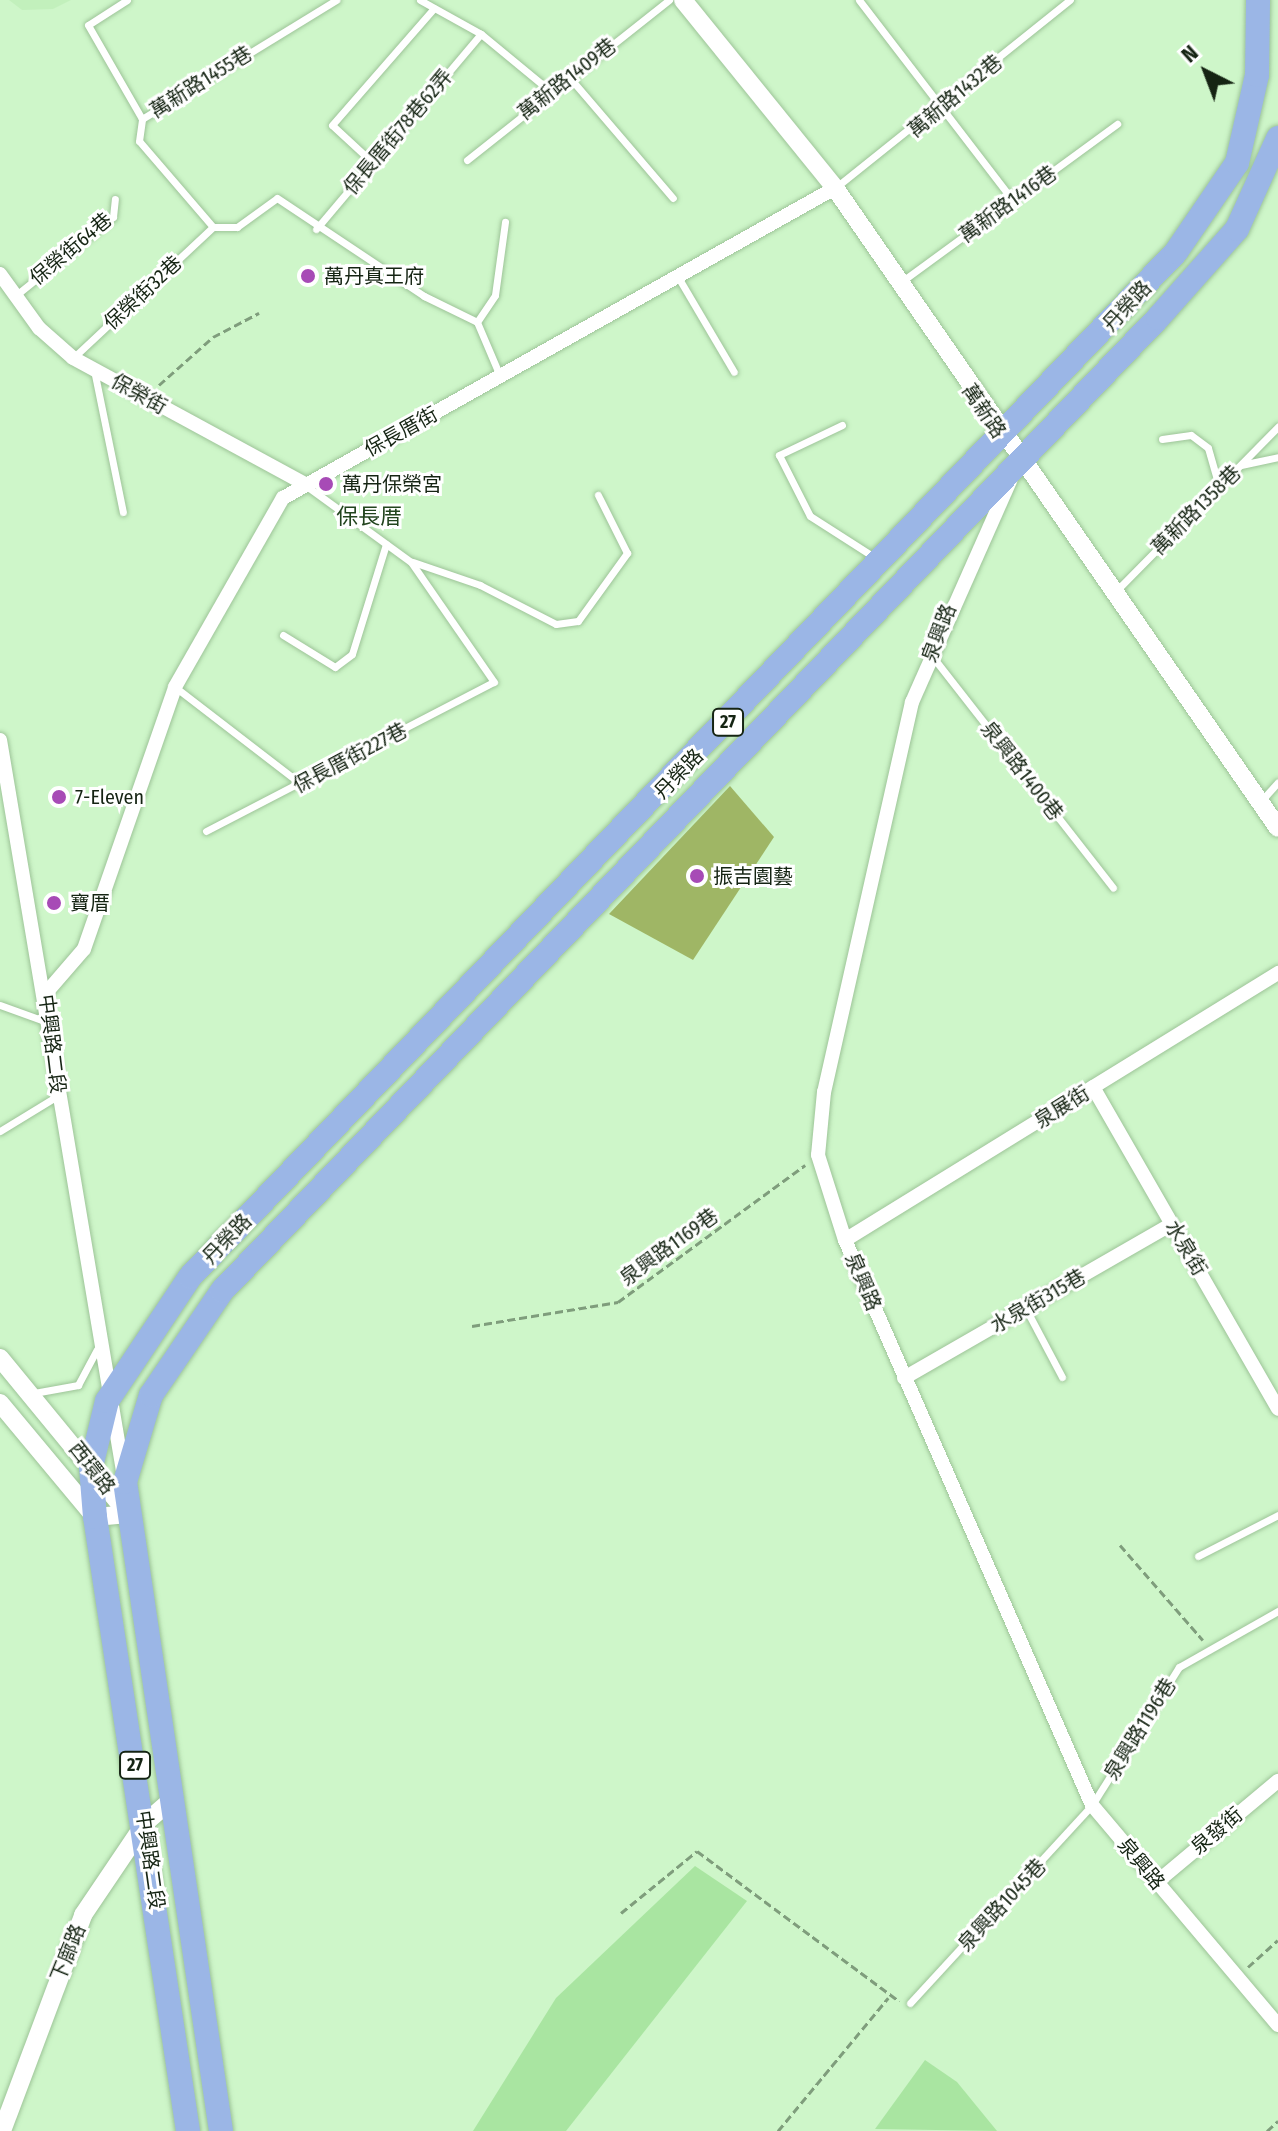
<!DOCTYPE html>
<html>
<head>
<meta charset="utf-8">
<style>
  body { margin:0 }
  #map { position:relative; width:1278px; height:2131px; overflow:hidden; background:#cef6c9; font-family:"Fira Sans Condensed","Noto Sans TC",sans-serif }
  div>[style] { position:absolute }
  .built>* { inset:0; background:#c2f0bc }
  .water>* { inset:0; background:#a9e5a1 }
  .building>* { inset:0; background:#9fb665 }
  .path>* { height:3px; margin-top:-1.5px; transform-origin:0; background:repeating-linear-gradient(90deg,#7f9d7c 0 8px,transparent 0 12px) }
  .roads { filter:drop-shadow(0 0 2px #9dc498) drop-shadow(0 0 2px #9dc498) }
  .service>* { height:7px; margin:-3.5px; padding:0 3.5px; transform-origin:3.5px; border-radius:3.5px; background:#fff }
  .minor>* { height:14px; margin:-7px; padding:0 7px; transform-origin:7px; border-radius:7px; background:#fff }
  .tertiary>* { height:18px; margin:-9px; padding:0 9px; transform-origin:9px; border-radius:9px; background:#fff }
  .primary>* { height:24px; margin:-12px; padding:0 12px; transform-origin:12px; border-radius:12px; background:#9bb6e6 }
  .dots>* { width:22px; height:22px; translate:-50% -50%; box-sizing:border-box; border:4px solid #fff; border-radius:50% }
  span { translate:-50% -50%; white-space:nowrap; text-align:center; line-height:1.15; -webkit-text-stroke:6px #fff; paint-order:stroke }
  .shield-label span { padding:2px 6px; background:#fff; border:2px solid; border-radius:6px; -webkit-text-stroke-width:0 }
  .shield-label { font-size:18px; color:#152413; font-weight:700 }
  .street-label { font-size:20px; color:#152413 }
  .poi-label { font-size:20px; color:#152413 }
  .left { translate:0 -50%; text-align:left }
  .neighbourhood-label { font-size:22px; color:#22441e }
  .north { position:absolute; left:1166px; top:32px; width:80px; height:80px; -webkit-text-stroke:6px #fff; paint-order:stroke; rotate:318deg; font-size:22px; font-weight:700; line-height:32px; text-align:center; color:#152413 }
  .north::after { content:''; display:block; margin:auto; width:28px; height:36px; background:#152413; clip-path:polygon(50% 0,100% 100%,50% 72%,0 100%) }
</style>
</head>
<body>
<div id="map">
  <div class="built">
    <i style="clip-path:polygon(9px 0,71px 0,53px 9px,22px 10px)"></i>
  </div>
  <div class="water">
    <i style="clip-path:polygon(695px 1866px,747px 1901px,566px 2131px,473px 2131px,556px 1998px)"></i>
    <i style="clip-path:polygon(925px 2060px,957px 2082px,997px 2131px,875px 2129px)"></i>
  </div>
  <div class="building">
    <i style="clip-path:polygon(730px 786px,774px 837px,693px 960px,609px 914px)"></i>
  </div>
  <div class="path">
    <i style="left:159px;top:385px;width:72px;rotate:-41.6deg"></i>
    <i style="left:213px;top:337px;width:52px;rotate:-27.6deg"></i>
    <i style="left:472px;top:1326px;width:148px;rotate:-9.3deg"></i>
    <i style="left:618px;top:1302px;width:232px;rotate:-36.2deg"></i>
    <i style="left:1120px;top:1545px;width:126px;rotate:48.9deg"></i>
    <i style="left:621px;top:1913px;width:98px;rotate:-39.2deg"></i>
    <i style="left:697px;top:1851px;width:252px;rotate:36.6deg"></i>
    <i style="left:1248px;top:1967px;width:40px;rotate:-42deg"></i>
    <i style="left:778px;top:2131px;width:173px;rotate:-50.4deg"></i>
    <i style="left:1267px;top:2131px;width:15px;rotate:-42deg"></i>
  </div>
  <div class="roads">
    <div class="service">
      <i style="left:127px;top:0;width:46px;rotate:147.3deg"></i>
      <i style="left:88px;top:25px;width:108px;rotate:60.1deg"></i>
      <i style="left:420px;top:0;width:70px;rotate:29.1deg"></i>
      <i style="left:481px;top:34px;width:88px;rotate:39.5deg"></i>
      <i style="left:859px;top:0;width:253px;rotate:52.5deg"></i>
      <i style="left:570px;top:78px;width:158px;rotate:49.4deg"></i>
      <i style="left:467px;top:160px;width:258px;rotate:-38.4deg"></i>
      <i style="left:372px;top:162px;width:54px;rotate:-137.2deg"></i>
      <i style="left:332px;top:125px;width:155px;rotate:-48.9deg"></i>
      <i style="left:835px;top:188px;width:301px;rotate:-38.7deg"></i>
      <i style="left:213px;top:227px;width:24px"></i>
      <i style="left:237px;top:227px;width:49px;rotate:-35.9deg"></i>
      <i style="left:277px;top:198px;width:177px;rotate:33.7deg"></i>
      <i style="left:424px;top:296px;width:59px;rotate:26.1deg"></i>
      <i style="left:477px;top:322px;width:59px;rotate:66.9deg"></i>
      <i style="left:213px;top:227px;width:113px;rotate:-130.7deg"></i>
      <i style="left:139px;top:141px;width:22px;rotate:-82deg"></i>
      <i style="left:142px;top:119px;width:228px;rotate:-31.5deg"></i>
      <i style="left:316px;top:229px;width:255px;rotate:-49.8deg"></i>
      <i style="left:678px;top:277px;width:110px;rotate:59.5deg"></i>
      <i style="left:901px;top:282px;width:268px;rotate:-36.2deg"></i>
      <i style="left:15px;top:296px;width:126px;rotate:-38.9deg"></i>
      <i style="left:113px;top:217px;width:18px;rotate:-84deg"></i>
      <i style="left:477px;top:322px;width:32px;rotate:-56deg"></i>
      <i style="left:495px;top:295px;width:74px;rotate:-82.2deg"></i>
      <i style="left:74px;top:357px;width:190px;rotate:-43.1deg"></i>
      <i style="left:94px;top:370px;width:145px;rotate:78.5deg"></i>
      <i style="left:842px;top:425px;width:70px;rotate:154.5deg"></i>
      <i style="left:779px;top:455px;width:68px;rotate:63.1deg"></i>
      <i style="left:810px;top:516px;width:76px;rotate:32.6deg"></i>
      <i style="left:1162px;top:439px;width:29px;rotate:-8deg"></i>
      <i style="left:1191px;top:435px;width:21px;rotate:37deg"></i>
      <i style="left:1208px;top:448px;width:40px;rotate:74deg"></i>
      <i style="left:1241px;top:465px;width:38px;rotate:-12deg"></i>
      <i style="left:413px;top:562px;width:71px;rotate:18.9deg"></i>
      <i style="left:480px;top:585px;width:85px;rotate:27.2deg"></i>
      <i style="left:556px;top:624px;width:22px;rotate:-8deg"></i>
      <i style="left:578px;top:621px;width:84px;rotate:-54.2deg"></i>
      <i style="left:627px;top:553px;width:65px;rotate:-116.6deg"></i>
      <i style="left:1116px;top:591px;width:231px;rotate:-45.4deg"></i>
      <i style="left:283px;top:635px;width:61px;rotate:31.6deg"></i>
      <i style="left:335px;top:667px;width:21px;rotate:-37deg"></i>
      <i style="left:352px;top:654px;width:115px;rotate:-72.8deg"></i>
      <i style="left:932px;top:656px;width:294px;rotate:52deg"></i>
      <i style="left:175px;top:687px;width:159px;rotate:37.6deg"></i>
      <i style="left:1261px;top:801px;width:25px;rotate:-48deg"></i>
      <i style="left:206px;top:831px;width:324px;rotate:-27.4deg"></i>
      <i style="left:494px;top:682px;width:146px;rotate:-124.7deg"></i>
      <i style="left:411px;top:562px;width:131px;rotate:-144deg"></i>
      <i style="left:0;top:1005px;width:50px;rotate:19.9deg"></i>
      <i style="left:0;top:1131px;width:69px;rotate:-31.4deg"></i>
      <i style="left:1026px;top:1309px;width:77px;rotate:62.1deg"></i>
      <i style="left:34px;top:1393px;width:45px;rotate:-10.3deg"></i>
      <i style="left:78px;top:1385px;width:40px;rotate:-62deg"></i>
      <i style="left:1198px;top:1556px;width:90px;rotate:-27.1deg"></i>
      <i style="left:910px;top:2003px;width:269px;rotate:-47.4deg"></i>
      <i style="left:1092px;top:1805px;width:163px;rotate:-57.8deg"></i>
      <i style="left:1179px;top:1667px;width:114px;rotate:-29.5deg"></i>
    </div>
    <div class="minor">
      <i style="left:0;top:274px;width:67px;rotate:54.2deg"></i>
      <i style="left:39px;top:328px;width:45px;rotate:41.4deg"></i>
      <i style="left:73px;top:358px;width:262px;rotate:28.5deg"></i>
      <i style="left:1010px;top:481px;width:242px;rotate:113.9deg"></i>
      <i style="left:912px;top:702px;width:400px;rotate:102.7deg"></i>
      <i style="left:824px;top:1092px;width:63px;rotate:95.4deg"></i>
      <i style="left:818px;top:1155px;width:89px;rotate:72.4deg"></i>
      <i style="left:845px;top:1240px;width:617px;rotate:66.39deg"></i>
      <i style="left:1092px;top:1805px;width:288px;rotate:49.8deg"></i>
      <i style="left:0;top:740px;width:747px;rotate:80.45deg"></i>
      <i style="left:46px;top:993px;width:58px;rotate:-49.2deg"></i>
      <i style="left:84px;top:949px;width:277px;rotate:-70.8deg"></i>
      <i style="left:175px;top:687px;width:218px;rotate:-60.3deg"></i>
      <i style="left:283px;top:498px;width:633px;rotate:-29.32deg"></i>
      <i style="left:1093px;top:1087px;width:371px;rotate:60.1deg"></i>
      <i style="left:845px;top:1240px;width:509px;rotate:-31.66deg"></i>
      <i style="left:904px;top:1378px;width:309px;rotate:-29.9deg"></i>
      <i style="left:1157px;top:1882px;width:158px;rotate:-39.9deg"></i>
    </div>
    <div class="tertiary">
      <i style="left:683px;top:0;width:242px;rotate:51deg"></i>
      <i style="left:835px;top:188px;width:778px;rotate:55.31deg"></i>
      <i style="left:0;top:1358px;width:202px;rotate:50.6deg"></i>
      <i style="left:0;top:1403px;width:148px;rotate:50.2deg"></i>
      <i style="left:95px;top:1517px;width:33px;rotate:-5deg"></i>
      <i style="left:2px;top:2131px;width:231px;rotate:-69.4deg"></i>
      <i style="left:83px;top:1915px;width:111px;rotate:-56deg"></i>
      <i style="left:145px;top:1823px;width:38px;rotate:-41deg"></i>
    </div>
    <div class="primary">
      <i style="left:188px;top:2131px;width:621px;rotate:-98.61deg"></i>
      <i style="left:95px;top:1517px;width:50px;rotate:-94.6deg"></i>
      <i style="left:91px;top:1467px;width:68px;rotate:-76.4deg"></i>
      <i style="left:107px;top:1401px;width:149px;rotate:-56.2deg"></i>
      <i style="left:190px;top:1277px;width:1422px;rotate:-46.11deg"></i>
      <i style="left:1176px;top:252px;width:108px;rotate:-55.6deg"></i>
      <i style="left:1237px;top:163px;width:90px;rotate:-77.2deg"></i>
      <i style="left:1257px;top:75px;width:75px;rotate:-89.2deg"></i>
      <i style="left:221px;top:2131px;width:656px;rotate:-98.41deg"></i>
      <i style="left:125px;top:1482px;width:91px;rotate:-73.4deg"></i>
      <i style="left:151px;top:1395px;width:126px;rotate:-55.7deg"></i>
      <i style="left:222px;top:1291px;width:1350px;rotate:-46.11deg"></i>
      <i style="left:1158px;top:318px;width:119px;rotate:-48.4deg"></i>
      <i style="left:1237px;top:229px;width:100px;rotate:-65.7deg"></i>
    </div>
  </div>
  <div class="dots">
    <i style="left:308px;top:276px;background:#a74bb6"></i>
    <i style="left:326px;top:484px;background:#a74bb6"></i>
    <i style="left:59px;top:797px;background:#a74bb6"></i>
    <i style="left:697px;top:876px;background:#a74bb6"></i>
    <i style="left:54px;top:903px;background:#a74bb6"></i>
  </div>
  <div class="shield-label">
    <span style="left:728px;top:722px">27</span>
    <span style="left:135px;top:1765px">27</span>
  </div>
  <div class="street-label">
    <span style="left:567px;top:79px;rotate:-38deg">萬新路1409巷</span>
    <span style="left:201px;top:82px;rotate:-32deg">萬新路1455巷</span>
    <span style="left:955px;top:96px;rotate:-40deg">萬新路1432巷</span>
    <span style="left:398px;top:132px;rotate:-50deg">保長厝街78巷62弄</span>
    <span style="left:1008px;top:204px;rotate:-36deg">萬新路1416巷</span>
    <span style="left:71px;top:249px;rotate:-40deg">保榮街64巷</span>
    <span style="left:143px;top:293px;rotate:-43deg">保榮街32巷</span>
    <span style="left:1127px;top:306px;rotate:-47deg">丹榮路</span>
    <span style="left:139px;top:394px;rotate:29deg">保榮街</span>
    <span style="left:984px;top:411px;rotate:56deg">萬新路</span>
    <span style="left:401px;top:432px;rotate:-29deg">保長厝街</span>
    <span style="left:1196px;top:510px;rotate:-45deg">萬新路1358巷</span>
    <span style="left:939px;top:633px;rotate:-69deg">泉興路</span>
    <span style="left:350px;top:758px;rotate:-28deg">保長厝街227巷</span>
    <span style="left:1022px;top:771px;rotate:52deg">泉興路1400巷</span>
    <span style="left:679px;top:774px;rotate:-46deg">丹榮路</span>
    <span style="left:52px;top:1044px;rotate:83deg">中興路二段</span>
    <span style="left:1062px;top:1107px;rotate:-32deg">泉展街</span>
    <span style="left:227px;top:1239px;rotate:-46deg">丹榮路</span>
    <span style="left:669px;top:1247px;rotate:-36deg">泉興路1169巷</span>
    <span style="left:1186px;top:1248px;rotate:59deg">水泉街</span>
    <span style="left:863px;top:1282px;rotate:67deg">泉興路</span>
    <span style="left:1038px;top:1301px;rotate:-30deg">水泉街315巷</span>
    <span style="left:92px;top:1468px;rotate:52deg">西環路</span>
    <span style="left:1140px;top:1729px;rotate:-58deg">泉興路1196巷</span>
    <span style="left:1217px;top:1831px;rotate:-40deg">泉發街</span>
    <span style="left:150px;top:1860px;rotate:82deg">中興路二段</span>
    <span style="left:1141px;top:1864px;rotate:50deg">泉興路</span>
    <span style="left:1002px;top:1905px;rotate:-47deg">泉興路1045巷</span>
    <span style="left:68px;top:1953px;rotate:-68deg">下廍路</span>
  </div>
  <div class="poi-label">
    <span class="left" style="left:324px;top:276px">萬丹真王府</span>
    <span class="left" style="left:342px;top:484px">萬丹保榮宮</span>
    <span class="left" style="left:75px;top:797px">7-Eleven</span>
    <span class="left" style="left:713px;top:876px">振吉園藝</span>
    <span class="left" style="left:70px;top:903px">寶厝</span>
  </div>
  <div class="neighbourhood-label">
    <span style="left:369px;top:517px">保長厝</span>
  </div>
  <div class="north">N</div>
</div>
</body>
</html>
